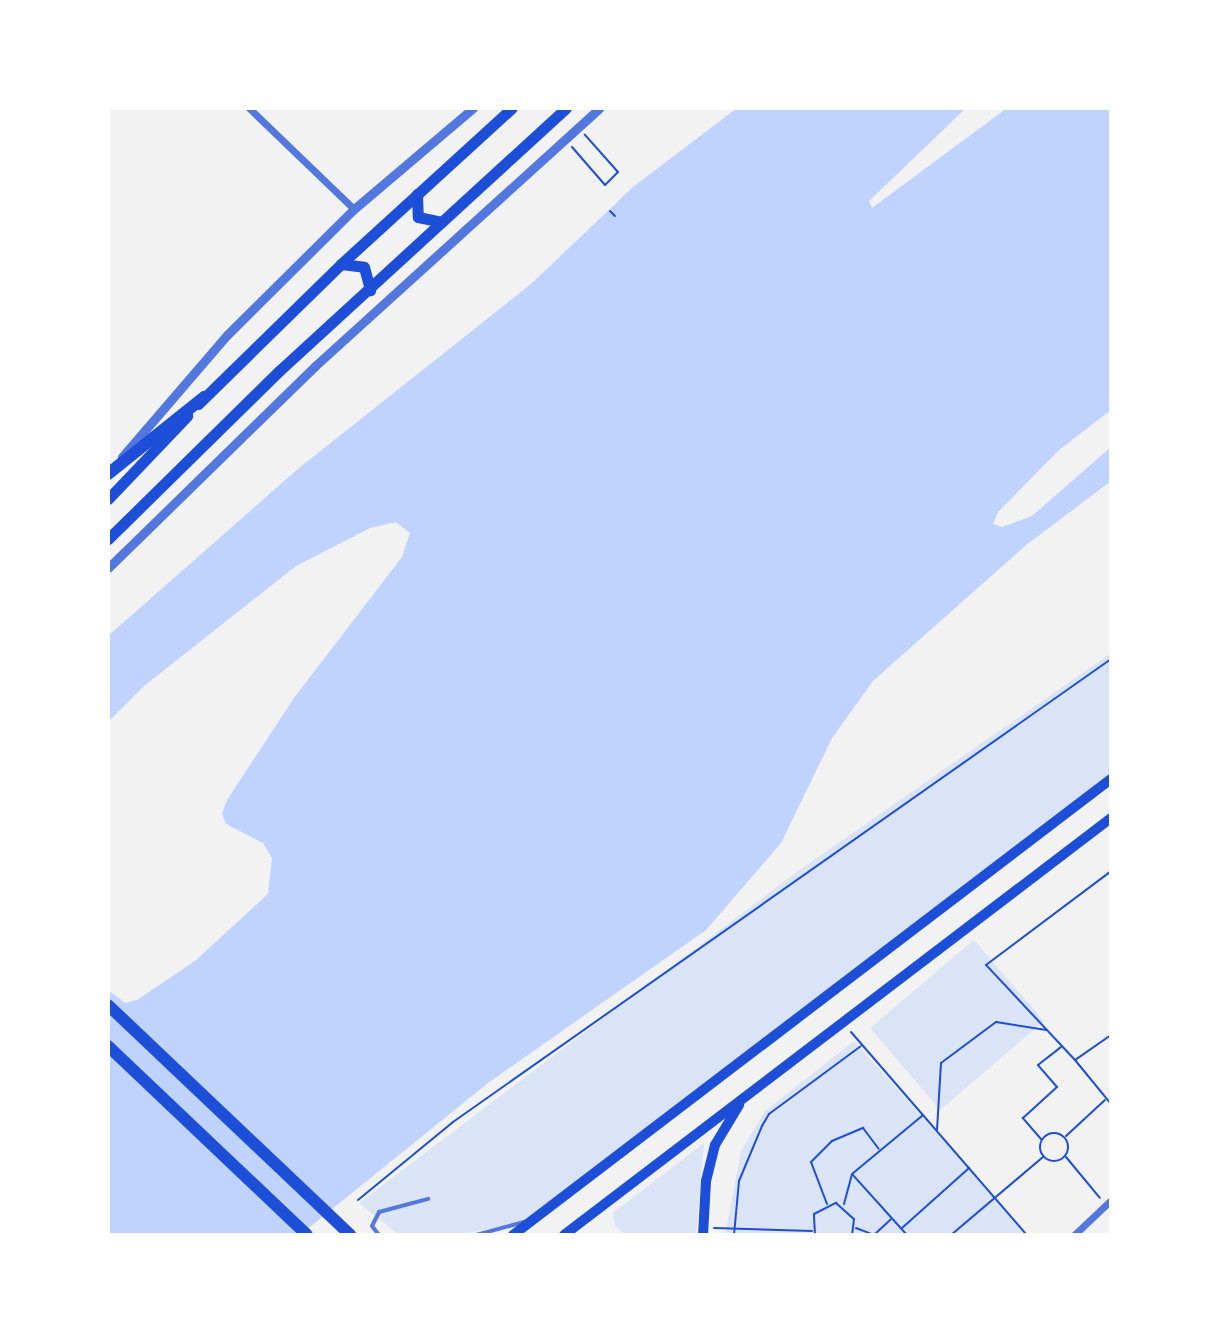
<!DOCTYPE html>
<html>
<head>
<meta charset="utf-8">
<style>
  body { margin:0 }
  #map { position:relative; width:1219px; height:1343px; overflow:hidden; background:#f2f2f2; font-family:Bitter,serif }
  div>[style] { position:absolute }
  .green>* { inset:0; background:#dbe4f7 }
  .water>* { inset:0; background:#bfd3fe }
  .path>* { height:2px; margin:-1px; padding:0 1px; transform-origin:1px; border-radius:1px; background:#1d4ed8 }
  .path>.ring { margin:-1px; padding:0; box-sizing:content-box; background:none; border:2px solid #1d4ed8; border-radius:50% }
  .service>* { height:4px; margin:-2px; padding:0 2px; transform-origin:2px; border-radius:2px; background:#5277de }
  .minor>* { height:7px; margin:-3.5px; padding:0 3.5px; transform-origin:3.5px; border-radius:3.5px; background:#5277de }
  .tertiary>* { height:9px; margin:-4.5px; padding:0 4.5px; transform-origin:4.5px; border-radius:4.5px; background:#5277de }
  .secondary>* { height:10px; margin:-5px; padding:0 5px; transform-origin:5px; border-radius:5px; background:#1d4ed8 }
  .primary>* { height:11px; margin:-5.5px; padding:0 5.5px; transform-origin:5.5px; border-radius:5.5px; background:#1d4ed8 }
  .trunk>* { height:12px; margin:-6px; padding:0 6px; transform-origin:6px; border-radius:6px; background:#1d4ed8 }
  span { translate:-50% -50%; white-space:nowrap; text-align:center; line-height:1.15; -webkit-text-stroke:6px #fff; paint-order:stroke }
  .frame { position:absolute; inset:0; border:110px solid #fff; pointer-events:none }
</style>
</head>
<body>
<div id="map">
  <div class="green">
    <i style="clip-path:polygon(1111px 653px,1111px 780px,532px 1220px,457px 1235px,398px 1234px,359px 1203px,798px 871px)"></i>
    <i style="clip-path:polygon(974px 940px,1044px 1021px,940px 1110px,870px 1028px)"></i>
    <i style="clip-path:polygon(854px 1041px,1029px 1235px,725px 1235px,741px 1151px,765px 1111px)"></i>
    <i style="clip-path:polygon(704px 1143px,696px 1235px,626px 1235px,615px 1226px,613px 1213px)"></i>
  </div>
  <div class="water">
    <i style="clip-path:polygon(737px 108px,966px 108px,869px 201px,872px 208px,1007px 108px,1111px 108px,1111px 410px,1059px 450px,998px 512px,993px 524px,1002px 527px,1032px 516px,1111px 447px,1111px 481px,1025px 546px,873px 681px,832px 738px,781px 843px,706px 930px,488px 1083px,300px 1235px,108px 1235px,108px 990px,125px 1003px,137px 1000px,195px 961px,268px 894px,272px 858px,263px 843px,226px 824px,222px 814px,227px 800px,294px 698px,402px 557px,410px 533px,396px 522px,370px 528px,296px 566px,144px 686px,108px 722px,108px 636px,299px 468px,531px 284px,633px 187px)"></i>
  </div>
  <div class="path">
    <i style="left:572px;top:147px;width:50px;rotate:49deg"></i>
    <i style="left:605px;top:185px;width:18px;rotate:-45deg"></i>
    <i style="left:618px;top:172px;width:50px;rotate:-131.7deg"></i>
    <i style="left:610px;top:211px;width:7px;rotate:45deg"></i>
    <i style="left:851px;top:1032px;width:269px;rotate:49.1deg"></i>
    <i style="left:1111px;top:1035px;width:44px;rotate:145.2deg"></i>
    <i style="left:1075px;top:1060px;width:57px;rotate:50.7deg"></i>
    <i style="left:1075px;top:1060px;width:130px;rotate:-133.1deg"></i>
    <i style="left:986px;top:965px;width:156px;rotate:-36.9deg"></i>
    <i style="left:937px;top:1130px;width:67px;rotate:-86.6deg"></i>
    <i style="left:941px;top:1063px;width:69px;rotate:-36.7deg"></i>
    <i style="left:996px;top:1022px;width:51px;rotate:9.1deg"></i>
    <i class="ring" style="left:1040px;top:1133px;width:26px;height:26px"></i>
    <i style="left:1066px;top:1136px;width:53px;rotate:-42.7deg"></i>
    <i style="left:1041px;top:1139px;width:28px;rotate:-131deg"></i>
    <i style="left:1023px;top:1118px;width:46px;rotate:-42.4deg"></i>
    <i style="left:1057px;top:1087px;width:29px;rotate:-131deg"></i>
    <i style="left:1038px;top:1065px;width:29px;rotate:-38deg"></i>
    <i style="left:1066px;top:1157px;width:53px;rotate:50.3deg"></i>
    <i style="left:358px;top:1200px;width:123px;rotate:-39.4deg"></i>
    <i style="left:453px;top:1122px;width:805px;rotate:-35.13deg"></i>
    <i style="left:827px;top:1204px;width:45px;rotate:-110.9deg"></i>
    <i style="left:811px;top:1162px;width:30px;rotate:-45deg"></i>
    <i style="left:832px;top:1141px;width:34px;rotate:-23deg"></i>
    <i style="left:863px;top:1128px;width:26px;rotate:53deg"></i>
    <i style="left:844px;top:1204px;width:30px;rotate:-75deg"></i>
    <i style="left:714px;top:1228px;width:98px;rotate:1.8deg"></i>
    <i style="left:856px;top:1228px;width:17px;rotate:21deg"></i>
    <i style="left:902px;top:1228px;width:90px;rotate:-41.8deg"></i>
    <i style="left:734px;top:1235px;width:54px;rotate:-84.7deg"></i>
    <i style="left:739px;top:1181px;width:60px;rotate:-67.3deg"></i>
    <i style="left:762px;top:1126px;width:14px;rotate:-60deg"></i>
    <i style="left:769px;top:1114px;width:114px;rotate:-36.5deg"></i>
    <i style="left:815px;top:1235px;width:21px;rotate:-93deg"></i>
    <i style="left:814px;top:1214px;width:25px;rotate:-27deg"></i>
    <i style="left:836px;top:1203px;width:24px;rotate:42deg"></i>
    <i style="left:854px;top:1219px;width:16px;rotate:97deg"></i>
    <i style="left:874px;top:1235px;width:23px;rotate:-43deg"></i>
    <i style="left:907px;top:1235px;width:82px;rotate:-132deg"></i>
    <i style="left:852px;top:1174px;width:92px;rotate:-39.7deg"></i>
    <i style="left:951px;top:1235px;width:121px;rotate:-40.3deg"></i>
  </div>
  <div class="service">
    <i style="left:379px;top:1235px;width:11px;rotate:-128deg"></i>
    <i style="left:372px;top:1226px;width:16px;rotate:-63deg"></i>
    <i style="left:379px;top:1212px;width:51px;rotate:-14.9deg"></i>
    <i style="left:476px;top:1235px;width:50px;rotate:-15.2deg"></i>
  </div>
  <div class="minor">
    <i style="left:249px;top:108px;width:146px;rotate:43.9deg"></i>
    <i style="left:1074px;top:1235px;width:51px;rotate:-43.4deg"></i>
  </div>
  <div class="tertiary">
    <i style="left:122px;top:457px;width:161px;rotate:-49.3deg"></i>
    <i style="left:227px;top:335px;width:179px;rotate:-44.8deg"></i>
    <i style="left:354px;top:209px;width:156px;rotate:-40.3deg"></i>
    <i style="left:108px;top:568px;width:289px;rotate:-44.3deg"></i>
    <i style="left:315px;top:366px;width:384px;rotate:-42.2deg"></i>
  </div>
  <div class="secondary">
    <i style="left:513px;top:1235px;width:752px;rotate:-37.33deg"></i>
    <i style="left:564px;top:1235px;width:688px;rotate:-37.32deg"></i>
    <i style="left:703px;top:1235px;width:54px;rotate:-86.8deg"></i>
    <i style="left:706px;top:1181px;width:37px;rotate:-76deg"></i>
    <i style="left:715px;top:1145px;width:47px;rotate:-59deg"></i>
  </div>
  <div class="primary">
    <i style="left:417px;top:194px;width:23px;rotate:88deg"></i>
    <i style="left:418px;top:217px;width:24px;rotate:12deg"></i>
    <i style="left:341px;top:264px;width:23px;rotate:7deg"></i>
    <i style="left:364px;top:267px;width:24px;rotate:75deg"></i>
    <i style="left:198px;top:404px;width:200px;rotate:-44.4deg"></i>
    <i style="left:341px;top:264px;width:231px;rotate:-42.4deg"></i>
    <i style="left:108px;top:499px;width:115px;rotate:-46.4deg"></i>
    <i style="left:108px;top:539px;width:240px;rotate:-44.5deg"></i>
    <i style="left:279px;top:371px;width:389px;rotate:-42.5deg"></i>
  </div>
  <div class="trunk">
    <i style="left:108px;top:474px;width:123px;rotate:-38.7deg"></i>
    <i style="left:108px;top:1005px;width:334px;rotate:43.5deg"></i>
    <i style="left:108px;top:1046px;width:274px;rotate:43.5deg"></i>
  </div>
  <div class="frame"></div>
</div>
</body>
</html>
